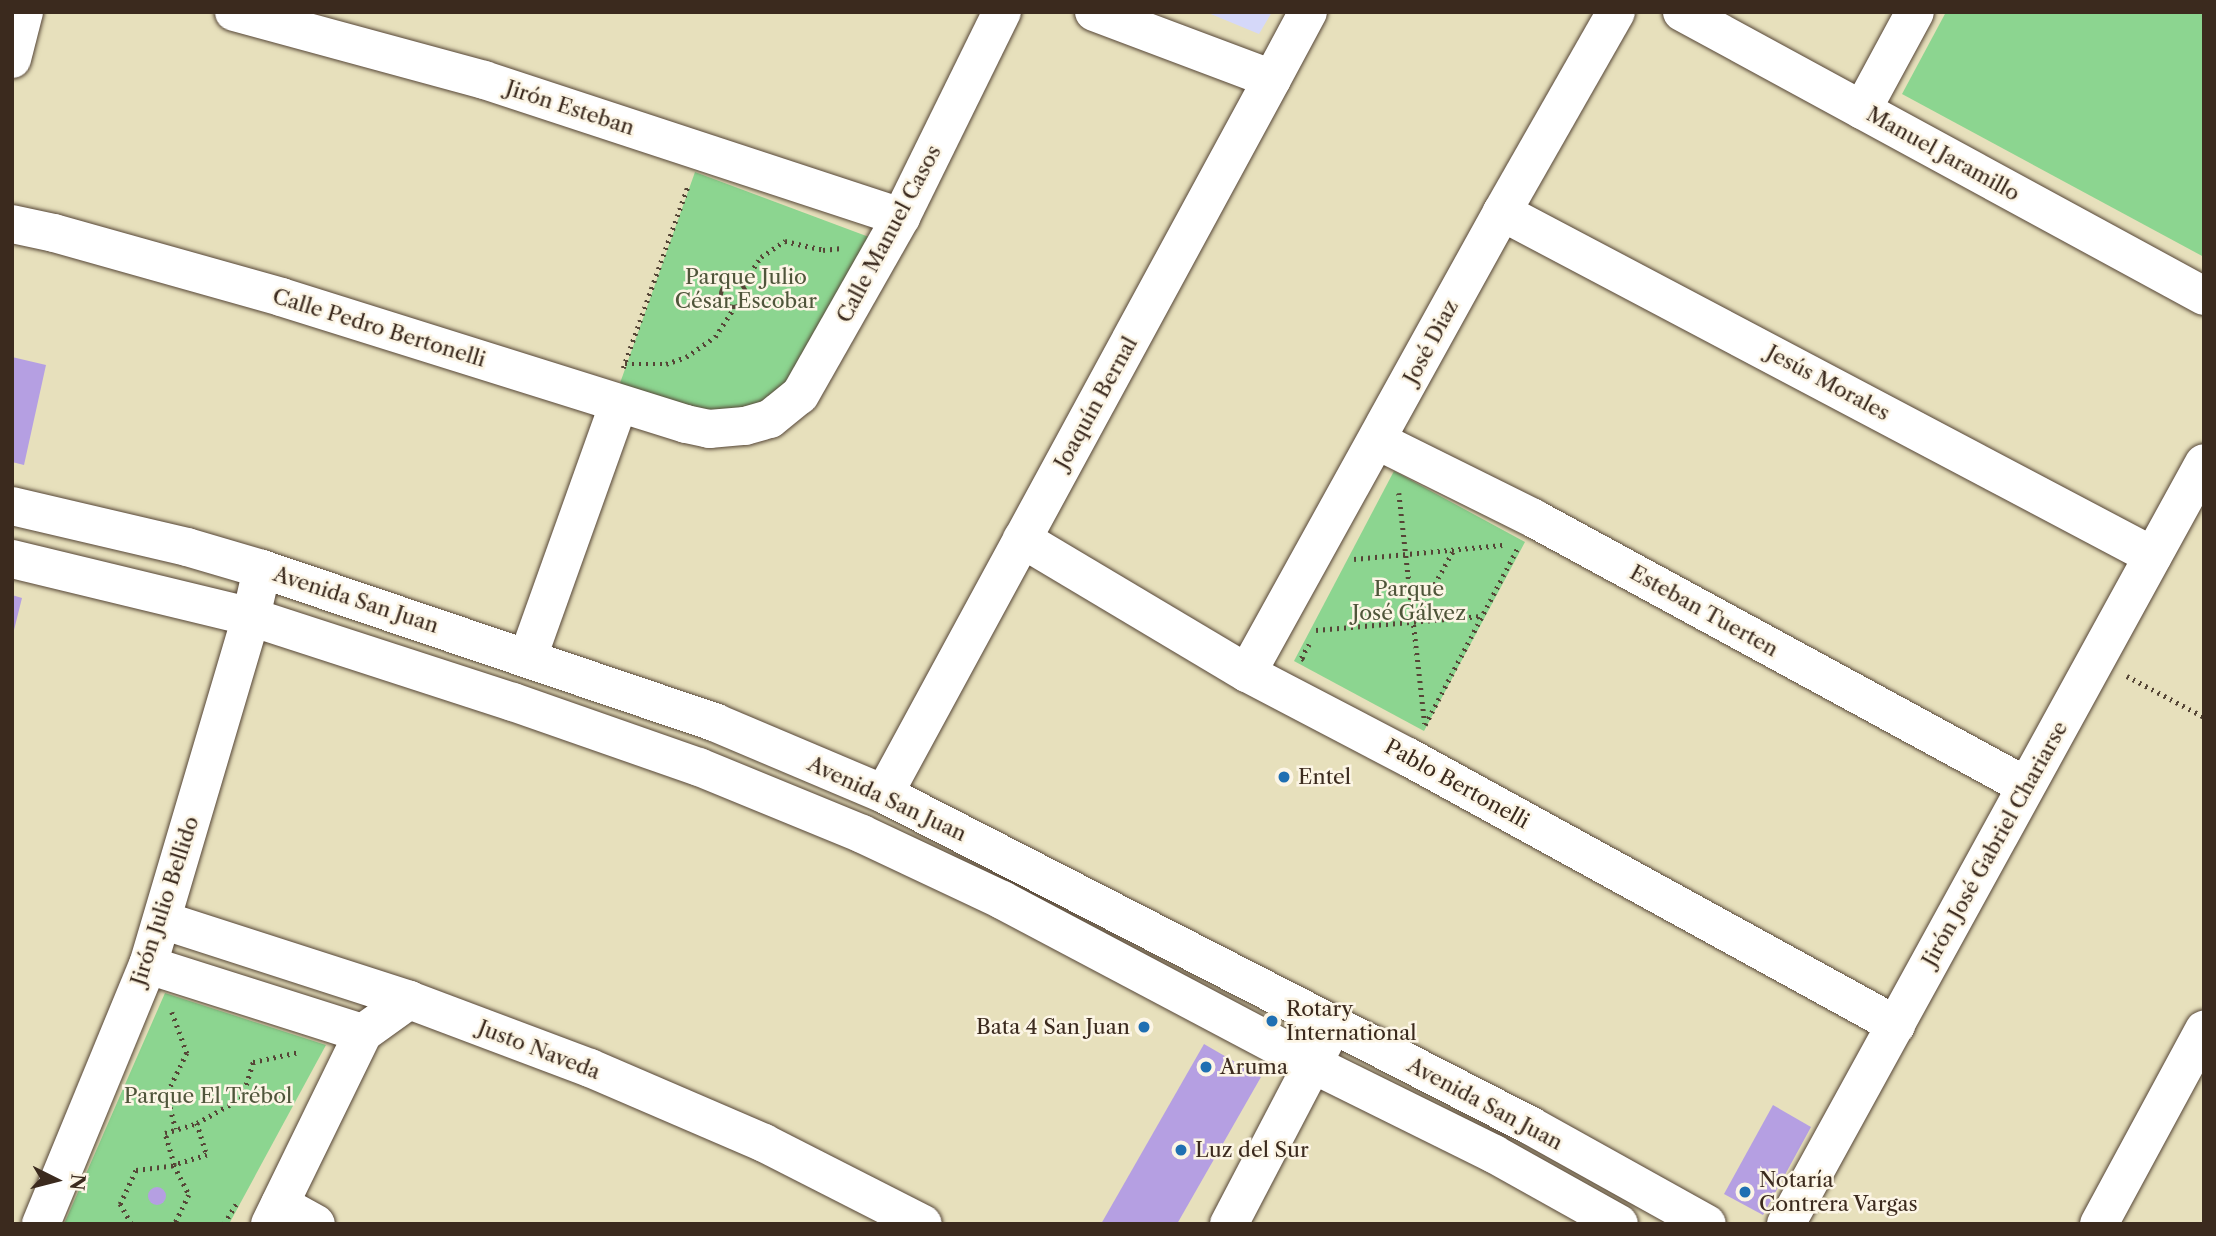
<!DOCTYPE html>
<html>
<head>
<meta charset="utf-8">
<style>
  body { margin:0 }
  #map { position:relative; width:2216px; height:1236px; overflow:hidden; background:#e7e0bc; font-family:"Libre Caslon Text",serif }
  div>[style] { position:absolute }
  .built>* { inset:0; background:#d5d8f9 }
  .green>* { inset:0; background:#8cd590 }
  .building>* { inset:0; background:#b59fe2 }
  .round { border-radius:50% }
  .path>* { height:4.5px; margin-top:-2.25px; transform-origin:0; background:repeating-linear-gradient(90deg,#554536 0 2px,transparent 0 7px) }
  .path>.ring { margin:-2.25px; padding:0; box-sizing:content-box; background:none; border:4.5px solid #554536; border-radius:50% }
  .roads { filter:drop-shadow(0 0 2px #554536) drop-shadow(0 0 2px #554536) }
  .street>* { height:38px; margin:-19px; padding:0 19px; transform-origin:19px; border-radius:19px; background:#fff }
  .secondary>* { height:38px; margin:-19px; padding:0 19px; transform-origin:19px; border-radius:19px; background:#fff }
  .dots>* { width:19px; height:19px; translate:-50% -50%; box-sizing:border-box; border:4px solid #fcf5e5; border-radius:50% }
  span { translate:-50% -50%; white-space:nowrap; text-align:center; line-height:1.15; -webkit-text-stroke:5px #fcf5e5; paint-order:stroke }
  .street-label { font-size:21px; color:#3b2a1e }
  .park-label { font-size:21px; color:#4f553a }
  .poi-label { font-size:21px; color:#3b2a1e }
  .left { translate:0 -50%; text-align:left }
  .right { translate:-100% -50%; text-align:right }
  .frame { position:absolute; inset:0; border:14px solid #3b2a1e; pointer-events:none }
  .north { position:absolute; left:21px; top:1145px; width:70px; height:70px; -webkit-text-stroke:5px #fcf5e5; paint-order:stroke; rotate:96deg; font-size:19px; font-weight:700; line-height:28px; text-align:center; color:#3b2a1e }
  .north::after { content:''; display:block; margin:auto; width:24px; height:32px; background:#3b2a1e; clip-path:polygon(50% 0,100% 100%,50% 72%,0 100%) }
</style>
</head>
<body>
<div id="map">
  <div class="built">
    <i style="clip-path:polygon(1206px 12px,1272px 12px,1259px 34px)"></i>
  </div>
  <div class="green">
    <i style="clip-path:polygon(1946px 12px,2204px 12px,2204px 257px,1902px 94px)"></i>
    <i style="clip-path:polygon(695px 172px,869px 237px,794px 388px,736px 418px,619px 386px)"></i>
    <i style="clip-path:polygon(1394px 471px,1525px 542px,1424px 731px,1294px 661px)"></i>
    <i style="clip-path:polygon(165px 993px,326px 1045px,229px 1224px,64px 1224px)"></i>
  </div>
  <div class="building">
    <i style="clip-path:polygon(12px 357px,46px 365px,24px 465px,12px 462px)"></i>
    <i style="clip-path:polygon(12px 595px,22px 598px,13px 634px,12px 634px)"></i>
    <i style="clip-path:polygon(1204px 1044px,1261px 1077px,1177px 1224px,1101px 1224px)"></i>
    <i style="clip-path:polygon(1773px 1105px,1811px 1127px,1763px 1215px,1724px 1194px)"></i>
    <i class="round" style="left:148px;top:1187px;width:18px;height:18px"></i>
  </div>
  <div class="path">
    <i class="ring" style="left:721px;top:282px;width:21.5px;height:21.5px"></i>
    <i style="left:742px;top:285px;width:34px;rotate:-56deg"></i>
    <i style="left:761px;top:257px;width:29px;rotate:-34deg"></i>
    <i style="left:785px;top:241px;width:39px;rotate:13deg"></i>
    <i style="left:823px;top:250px;width:19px;rotate:-6deg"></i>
    <i style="left:625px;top:364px;width:41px"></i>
    <i style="left:666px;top:364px;width:21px;rotate:-19deg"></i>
    <i style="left:686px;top:357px;width:35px;rotate:-35deg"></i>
    <i style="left:715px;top:337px;width:35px;rotate:-57deg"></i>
    <i style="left:623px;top:368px;width:194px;rotate:-70.4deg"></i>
    <i style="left:1399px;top:493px;width:232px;rotate:83.6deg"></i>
    <i style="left:1354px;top:559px;width:149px;rotate:-5.4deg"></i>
    <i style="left:1414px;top:621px;width:82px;rotate:-60.9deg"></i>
    <i style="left:1316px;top:630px;width:166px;rotate:-4.8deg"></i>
    <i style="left:1304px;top:660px;width:4px;rotate:-146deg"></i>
    <i style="left:1301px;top:658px;width:16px;rotate:-60deg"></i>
    <i style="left:2127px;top:676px;width:87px;rotate:28deg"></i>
    <i style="left:1425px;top:725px;width:199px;rotate:-62.4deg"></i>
    <i style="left:172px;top:1012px;width:44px;rotate:69.9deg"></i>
    <i style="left:187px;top:1053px;width:46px;rotate:116deg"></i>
    <i style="left:167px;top:1094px;width:36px;rotate:76deg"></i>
    <i style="left:197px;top:1123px;width:51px;rotate:-29.1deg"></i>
    <i style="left:242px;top:1098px;width:38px;rotate:-73deg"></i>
    <i style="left:253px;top:1062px;width:47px;rotate:-12.3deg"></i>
    <i style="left:197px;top:1123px;width:34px;rotate:73deg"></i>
    <i style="left:207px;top:1155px;width:34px;rotate:163deg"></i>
    <i style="left:174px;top:1165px;width:33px;rotate:-106deg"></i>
    <i style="left:165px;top:1133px;width:34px;rotate:-17deg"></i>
    <i style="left:131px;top:1224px;width:23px;rotate:-119deg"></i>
    <i style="left:120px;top:1204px;width:38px;rotate:-65deg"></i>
    <i style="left:136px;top:1170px;width:38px;rotate:-7deg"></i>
    <i style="left:174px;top:1165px;width:34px;rotate:63deg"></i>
    <i style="left:189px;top:1195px;width:32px;rotate:116deg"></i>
    <i style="left:224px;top:1224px;width:26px;rotate:-59deg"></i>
  </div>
  <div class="roads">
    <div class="street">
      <i style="left:234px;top:12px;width:259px;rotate:15.2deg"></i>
      <i style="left:484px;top:80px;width:439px;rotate:18.2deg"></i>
      <i style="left:1682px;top:12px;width:594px;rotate:28.55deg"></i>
      <i style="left:1862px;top:110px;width:111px;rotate:-61.6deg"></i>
      <i style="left:1502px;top:212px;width:736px;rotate:27.85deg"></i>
      <i style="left:12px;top:224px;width:43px;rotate:12.1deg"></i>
      <i style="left:54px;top:233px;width:236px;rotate:15.7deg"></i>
      <i style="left:281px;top:297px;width:424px;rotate:17.4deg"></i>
      <i style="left:686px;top:424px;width:24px;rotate:12deg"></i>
      <i style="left:709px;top:429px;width:36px;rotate:-5deg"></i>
      <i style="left:745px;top:426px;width:26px;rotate:-16deg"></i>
      <i style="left:770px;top:419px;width:38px;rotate:-39deg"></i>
      <i style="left:800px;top:395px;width:205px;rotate:-60.4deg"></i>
      <i style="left:901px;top:217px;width:229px;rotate:-63.8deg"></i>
      <i style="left:1378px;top:441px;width:173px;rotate:26.4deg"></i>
      <i style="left:1533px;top:518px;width:561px;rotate:28.53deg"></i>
      <i style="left:1022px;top:539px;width:262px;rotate:30.8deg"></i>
      <i style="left:1247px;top:673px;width:182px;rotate:27.6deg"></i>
      <i style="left:1408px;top:757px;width:557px;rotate:28.77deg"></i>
      <i style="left:528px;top:657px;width:268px;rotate:-70.3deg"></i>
      <i style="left:1247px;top:673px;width:527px;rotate:-61.05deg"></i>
      <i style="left:1502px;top:212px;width:230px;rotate:-60.3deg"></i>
      <i style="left:884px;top:794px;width:813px;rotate:-61.51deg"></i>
      <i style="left:162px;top:920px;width:260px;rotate:17.9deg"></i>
      <i style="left:148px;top:965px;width:225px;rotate:17.6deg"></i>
      <i style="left:363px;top:1033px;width:57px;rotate:-35.7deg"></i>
      <i style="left:409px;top:1000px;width:193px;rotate:20.6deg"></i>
      <i style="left:590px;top:1068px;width:189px;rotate:23.3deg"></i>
      <i style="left:764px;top:1143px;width:178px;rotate:27deg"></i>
      <i style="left:280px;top:1204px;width:41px;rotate:29.1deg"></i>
      <i style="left:41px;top:1224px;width:280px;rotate:-67.6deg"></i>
      <i style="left:148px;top:965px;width:363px;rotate:-73.5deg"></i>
      <i style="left:251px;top:617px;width:49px;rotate:-77.1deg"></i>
      <i style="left:270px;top:1224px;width:212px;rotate:-64deg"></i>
      <i style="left:1229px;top:1224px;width:225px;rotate:-62.4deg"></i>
      <i style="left:1786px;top:1224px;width:868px;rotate:-61.22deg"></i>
      <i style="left:2099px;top:1224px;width:221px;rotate:-61.6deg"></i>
    </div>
    <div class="secondary">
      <i style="left:1094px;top:12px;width:190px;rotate:20.6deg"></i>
      <i style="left:1272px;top:79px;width:76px;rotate:-61.8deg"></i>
      <i style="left:12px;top:59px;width:49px;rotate:-75.7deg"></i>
      <i style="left:12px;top:506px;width:180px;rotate:13.2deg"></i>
      <i style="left:187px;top:547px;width:78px;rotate:16.3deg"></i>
      <i style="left:262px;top:569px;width:479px;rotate:18.7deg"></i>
      <i style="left:716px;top:723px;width:182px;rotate:22.9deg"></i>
      <i style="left:884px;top:794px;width:727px;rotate:27.16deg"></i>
      <i style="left:1531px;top:1126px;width:201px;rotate:29.1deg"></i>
      <i style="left:12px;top:559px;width:246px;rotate:13.6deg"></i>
      <i style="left:251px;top:617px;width:275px;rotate:18deg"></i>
      <i style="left:513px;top:702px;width:197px;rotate:19.3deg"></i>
      <i style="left:699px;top:767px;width:176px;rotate:22.3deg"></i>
      <i style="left:862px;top:834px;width:155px;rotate:25.2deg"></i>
      <i style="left:1002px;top:900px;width:351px;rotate:27.9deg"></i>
      <i style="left:1312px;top:1064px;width:203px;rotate:26.3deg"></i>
      <i style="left:1494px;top:1154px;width:143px;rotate:29.2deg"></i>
    </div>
  </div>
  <div class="dots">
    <i style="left:1284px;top:777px;background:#1f6fb2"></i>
    <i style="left:1272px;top:1021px;background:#1f6fb2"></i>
    <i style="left:1144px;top:1027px;background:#1f6fb2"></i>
    <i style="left:1206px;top:1067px;background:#1f6fb2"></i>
    <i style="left:1181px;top:1150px;background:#1f6fb2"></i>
    <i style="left:1745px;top:1192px;background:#1f6fb2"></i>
  </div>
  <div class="street-label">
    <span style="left:570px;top:108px;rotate:18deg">Jirón Esteban</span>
    <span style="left:1943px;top:154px;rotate:29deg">Manuel Jaramillo</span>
    <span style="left:889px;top:234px;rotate:-62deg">Calle Manuel Casos</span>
    <span style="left:379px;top:328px;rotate:17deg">Calle Pedro Bertonelli</span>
    <span style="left:1431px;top:342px;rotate:-62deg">José Diaz</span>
    <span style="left:1828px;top:383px;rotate:28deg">Jesús Morales</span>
    <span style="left:1096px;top:403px;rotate:-61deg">Joaquín Bernal</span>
    <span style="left:356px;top:600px;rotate:18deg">Avenida San Juan</span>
    <span style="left:1704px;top:611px;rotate:29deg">Esteban Tuerten</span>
    <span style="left:1457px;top:784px;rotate:29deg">Pablo Bertonelli</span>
    <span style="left:887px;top:799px;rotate:25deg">Avenida San Juan</span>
    <span style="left:1995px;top:844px;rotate:-61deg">Jirón José Gabriel Chariarse</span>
    <span style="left:165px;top:901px;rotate:-72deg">Jirón Julio Bellido</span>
    <span style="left:539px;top:1050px;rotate:21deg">Justo Naveda</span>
    <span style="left:1485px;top:1104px;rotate:28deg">Avenida San Juan</span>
  </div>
  <div class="park-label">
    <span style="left:746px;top:289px">Parque Julio<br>César Escobar</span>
    <span style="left:1409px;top:601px">Parque<br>José Gálvez</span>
    <span style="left:208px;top:1096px">Parque El Trébol</span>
  </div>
  <div class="poi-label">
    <span class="left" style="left:1298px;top:777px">Entel</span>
    <span class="left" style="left:1286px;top:1021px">Rotary<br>International</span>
    <span class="right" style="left:1130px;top:1027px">Bata 4 San Juan</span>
    <span class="left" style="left:1220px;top:1067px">Aruma</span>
    <span class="left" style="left:1195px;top:1150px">Luz del Sur</span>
    <span class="left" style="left:1759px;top:1192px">Notaría<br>Contrera Vargas</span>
  </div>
  <div class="frame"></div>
  <div class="north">N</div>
</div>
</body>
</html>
